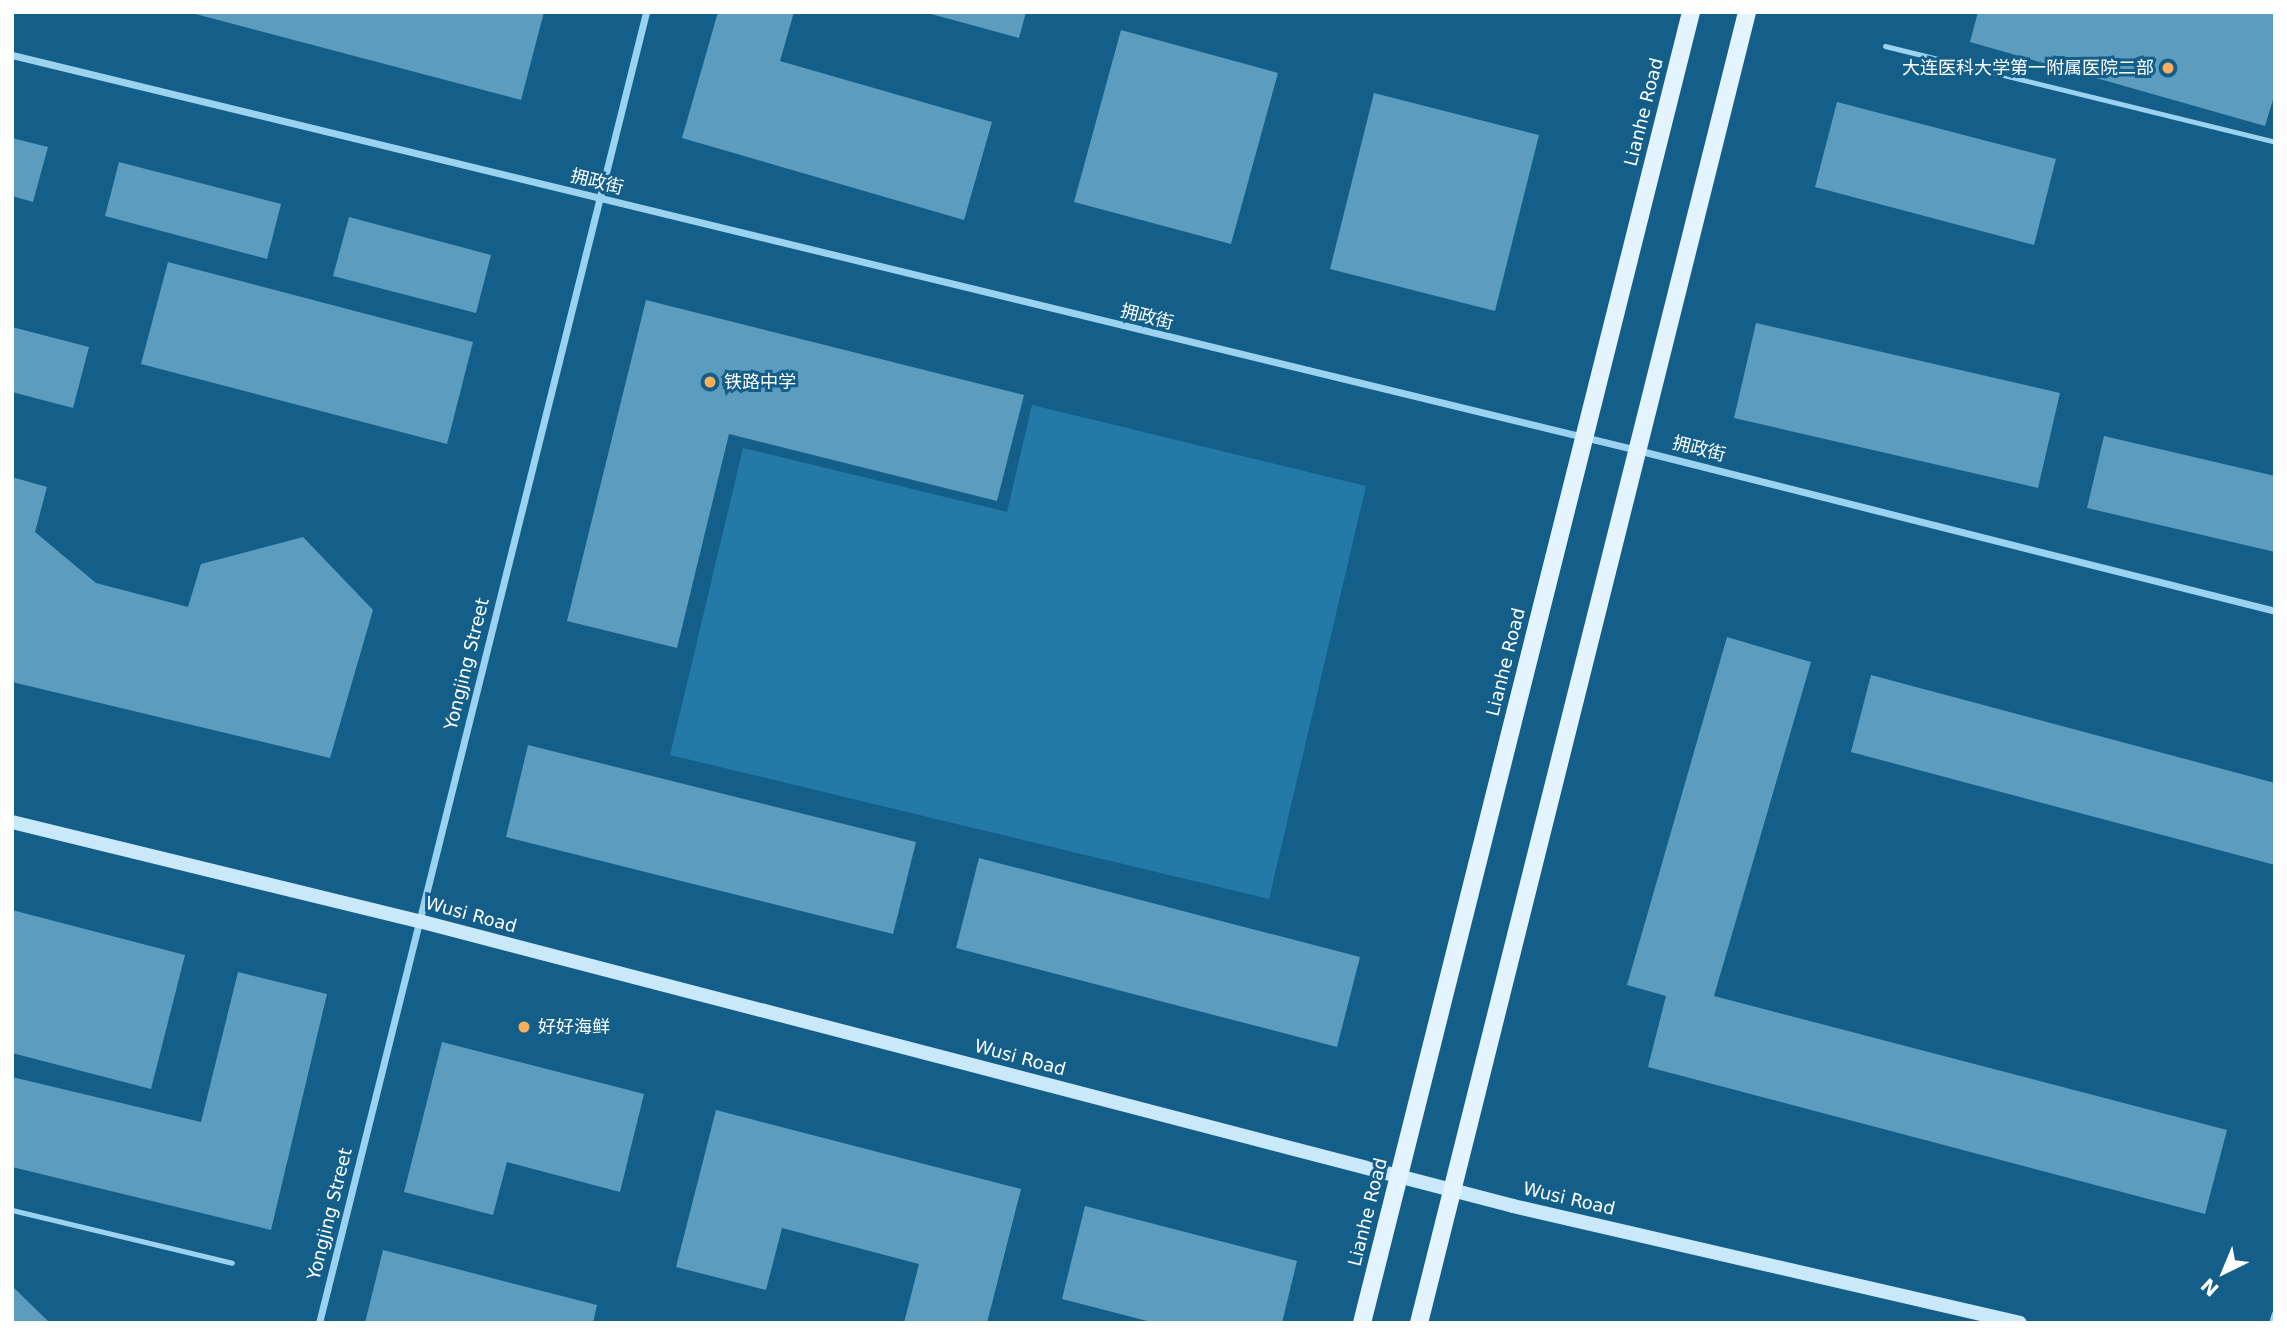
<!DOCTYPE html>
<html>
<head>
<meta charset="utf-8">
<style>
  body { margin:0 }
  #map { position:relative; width:2287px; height:1335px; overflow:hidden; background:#145f8a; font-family:"DejaVu Sans","Noto Sans SC",sans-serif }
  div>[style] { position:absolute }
  .green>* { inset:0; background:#237aa7 }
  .building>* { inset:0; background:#5b9cbf }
  .service>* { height:5px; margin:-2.5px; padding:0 2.5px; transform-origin:2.5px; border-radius:2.5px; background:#9bd2f0 }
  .minor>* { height:7px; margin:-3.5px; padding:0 3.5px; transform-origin:3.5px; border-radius:3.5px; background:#9bd2f0 }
  .secondary>* { height:14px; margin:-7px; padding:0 7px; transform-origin:7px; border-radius:7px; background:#c9e9fb }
  .primary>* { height:18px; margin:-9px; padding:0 9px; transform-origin:9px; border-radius:9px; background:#e4f4ff }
  .dots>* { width:19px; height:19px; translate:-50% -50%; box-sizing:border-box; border:4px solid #145f8a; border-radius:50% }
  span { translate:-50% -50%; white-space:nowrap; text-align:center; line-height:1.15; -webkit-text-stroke:6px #145f8a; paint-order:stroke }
  .poi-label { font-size:18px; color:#fff }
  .right { translate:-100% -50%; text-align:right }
  .left { translate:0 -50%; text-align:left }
  .street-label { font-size:18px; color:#fff }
  .frame { position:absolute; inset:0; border:14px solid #fff; pointer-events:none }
  .north { position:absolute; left:2189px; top:1237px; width:70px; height:70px; -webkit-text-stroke:5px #145f8a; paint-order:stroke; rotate:223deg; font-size:19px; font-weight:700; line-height:28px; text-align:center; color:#fff }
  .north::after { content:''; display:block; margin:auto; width:24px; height:32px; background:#fff; clip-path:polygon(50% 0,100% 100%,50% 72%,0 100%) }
</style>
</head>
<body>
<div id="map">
  <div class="green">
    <i style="clip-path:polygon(1032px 405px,1366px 486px,1269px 899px,670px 755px,743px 448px,1007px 512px)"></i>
  </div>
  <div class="building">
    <i style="clip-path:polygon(188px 12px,544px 12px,521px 100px)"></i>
    <i style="clip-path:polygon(718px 12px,794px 12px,780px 61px,992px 122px,964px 220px,682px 138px)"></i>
    <i style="clip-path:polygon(924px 12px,1026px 12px,1019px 38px)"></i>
    <i style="clip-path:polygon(1978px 12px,2275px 12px,2275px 93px,2265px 126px,1970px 42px)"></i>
    <i style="clip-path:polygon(1121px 30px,1278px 73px,1231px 244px,1074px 202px)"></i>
    <i style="clip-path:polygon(1374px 93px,1539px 135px,1495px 311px,1330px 269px)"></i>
    <i style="clip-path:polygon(1837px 102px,2056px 159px,2034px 245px,1815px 187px)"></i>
    <i style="clip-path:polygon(12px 138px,48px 147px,33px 202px,12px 196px)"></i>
    <i style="clip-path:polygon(119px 162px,281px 204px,267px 259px,105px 216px)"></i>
    <i style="clip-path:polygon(349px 217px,491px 255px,476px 313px,333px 276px)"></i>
    <i style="clip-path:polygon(168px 262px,473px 342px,447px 444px,141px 364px)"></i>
    <i style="clip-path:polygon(646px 300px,1024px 395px,997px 501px,729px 434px,677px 648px,567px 621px)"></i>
    <i style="clip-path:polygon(1756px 323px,2060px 393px,2038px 488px,1734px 418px)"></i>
    <i style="clip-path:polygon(12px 327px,89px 347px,73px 408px,12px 392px)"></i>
    <i style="clip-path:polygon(2104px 436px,2275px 476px,2275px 552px,2087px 508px)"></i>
    <i style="clip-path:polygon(12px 477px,47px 487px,35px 532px,96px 583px,188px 607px,201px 564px,303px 537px,373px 610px,330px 758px,12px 682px)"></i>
    <i style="clip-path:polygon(1727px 637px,1811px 662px,1714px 996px,2227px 1130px,2205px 1214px,1648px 1067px,1666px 996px,1627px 985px)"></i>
    <i style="clip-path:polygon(1871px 675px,2275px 783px,2275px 865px,1851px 752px)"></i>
    <i style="clip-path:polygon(528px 745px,916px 842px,893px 934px,506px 837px)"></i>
    <i style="clip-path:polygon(979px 858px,1360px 957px,1337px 1047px,956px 948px)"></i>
    <i style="clip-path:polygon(12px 910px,185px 955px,151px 1089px,12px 1053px)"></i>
    <i style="clip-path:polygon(238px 972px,327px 994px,271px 1230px,12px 1167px,12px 1077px,201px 1122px)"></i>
    <i style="clip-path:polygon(442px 1042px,644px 1094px,620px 1192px,507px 1162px,493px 1215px,404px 1192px)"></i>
    <i style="clip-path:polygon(716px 1110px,1021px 1189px,987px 1323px,904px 1323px,919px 1264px,782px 1228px,766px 1290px,676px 1267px)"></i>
    <i style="clip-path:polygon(1085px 1206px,1297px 1261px,1282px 1323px,1155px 1323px,1062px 1299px)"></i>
    <i style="clip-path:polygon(383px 1250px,597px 1305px,593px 1323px,365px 1323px)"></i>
    <i style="clip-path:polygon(12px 1286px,50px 1323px,12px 1323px)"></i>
  </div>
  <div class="service">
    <i style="left:1885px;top:46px;width:402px;rotate:13.8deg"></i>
    <i style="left:12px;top:1210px;width:226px;rotate:13.5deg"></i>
  </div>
  <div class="minor">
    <i style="left:12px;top:55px;width:1672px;rotate:13.66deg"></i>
    <i style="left:1637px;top:450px;width:658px;rotate:14.16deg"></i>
    <i style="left:319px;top:1323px;width:1351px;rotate:-75.99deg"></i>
    <i style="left:2272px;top:1323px;width:10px;rotate:-73deg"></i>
  </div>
  <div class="secondary">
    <i style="left:12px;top:822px;width:419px;rotate:13.7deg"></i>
    <i style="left:419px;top:921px;width:1131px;rotate:14.6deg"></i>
    <i style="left:1513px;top:1206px;width:520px;rotate:12.99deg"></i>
  </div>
  <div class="primary">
    <i style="left:1362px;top:1323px;width:1352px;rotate:-75.91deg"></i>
    <i style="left:1419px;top:1323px;width:1351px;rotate:-75.95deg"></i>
  </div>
  <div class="dots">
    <i style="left:2168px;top:68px;background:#ffae5a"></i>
    <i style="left:710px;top:382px;background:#ffae5a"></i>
    <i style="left:524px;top:1027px;background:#ffae5a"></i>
  </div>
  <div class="poi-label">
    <span class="right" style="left:2154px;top:68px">大连医科大学第一附属医院二部</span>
    <span class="left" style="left:724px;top:382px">铁路中学</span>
    <span class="left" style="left:538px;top:1027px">好好海鲜</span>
  </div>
  <div class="street-label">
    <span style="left:1644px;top:112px;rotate:-76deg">Lianhe Road</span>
    <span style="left:597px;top:182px;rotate:14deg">拥政街</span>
    <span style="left:1147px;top:317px;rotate:14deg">拥政街</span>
    <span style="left:1699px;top:449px;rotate:14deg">拥政街</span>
    <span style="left:1506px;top:662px;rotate:-76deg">Lianhe Road</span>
    <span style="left:467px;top:664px;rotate:-76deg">Yongjing Street</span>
    <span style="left:471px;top:915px;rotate:15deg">Wusi Road</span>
    <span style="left:1020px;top:1058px;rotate:15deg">Wusi Road</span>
    <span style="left:1569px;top:1199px;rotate:13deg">Wusi Road</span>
    <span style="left:1368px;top:1212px;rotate:-76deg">Lianhe Road</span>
    <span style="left:330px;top:1214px;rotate:-76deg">Yongjing Street</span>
  </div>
  <div class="frame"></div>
  <div class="north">N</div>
</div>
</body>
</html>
